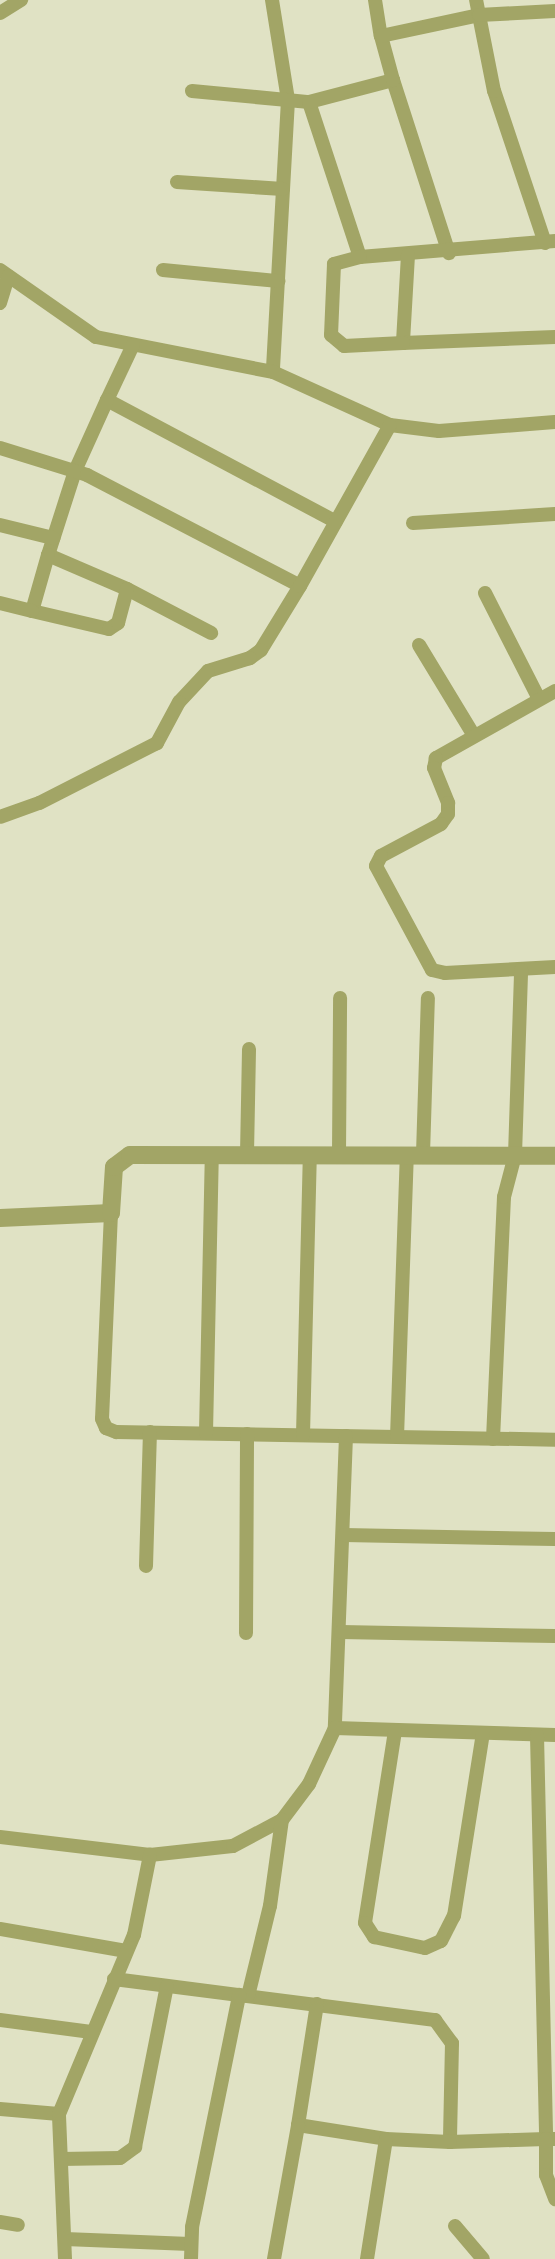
<!DOCTYPE html>
<html>
<head>
<meta charset="utf-8">
<style>
  body { margin:0 }
  #map { position:relative; width:555px; height:2259px; overflow:hidden; background:#e0e2c4; font-family:"IBM Plex Sans",sans-serif }
  div>[style] { position:absolute }
  .minor>* { height:14px; margin:-7px; padding:0 7px; transform-origin:7px; border-radius:7px; background:#a2a566 }
  .tertiary>* { height:18px; margin:-9px; padding:0 9px; transform-origin:9px; border-radius:9px; background:#a2a566 }
  span { translate:-50% -50%; white-space:nowrap; text-align:center; line-height:1.15; -webkit-text-stroke:7px #e0e2c4; paint-order:stroke }
</style>
</head>
<body>
<div id="map">
  <div class="minor">
    <i style="left:272px;top:0;width:101px;rotate:80.9deg"></i>
    <i style="left:288px;top:100px;width:272px;rotate:93.2deg"></i>
    <i style="left:375px;top:0;width:36px;rotate:81deg"></i>
    <i style="left:0;top:13px;width:25px;rotate:-32deg"></i>
    <i style="left:393px;top:80px;width:182px;rotate:72.1deg"></i>
    <i style="left:192px;top:91px;width:118px;rotate:5.4deg"></i>
    <i style="left:309px;top:102px;width:163px;rotate:71.8deg"></i>
    <i style="left:360px;top:257px;width:196px;rotate:-4.7deg"></i>
    <i style="left:309px;top:102px;width:87px;rotate:-14.7deg"></i>
    <i style="left:393px;top:80px;width:46px;rotate:-105.3deg"></i>
    <i style="left:381px;top:36px;width:100px;rotate:-12.1deg"></i>
    <i style="left:479px;top:15px;width:15px;rotate:-101deg"></i>
    <i style="left:177px;top:182px;width:106px;rotate:3.8deg"></i>
    <i style="left:545px;top:243px;width:160px;rotate:-108.5deg"></i>
    <i style="left:494px;top:91px;width:77px;rotate:-101.2deg"></i>
    <i style="left:479px;top:15px;width:76px;rotate:-3deg"></i>
    <i style="left:408px;top:255px;width:88px;rotate:93.3deg"></i>
    <i style="left:403px;top:343px;width:152px;rotate:-2.3deg"></i>
    <i style="left:360px;top:257px;width:27px;rotate:165deg"></i>
    <i style="left:334px;top:264px;width:71px;rotate:92.4deg"></i>
    <i style="left:331px;top:335px;width:17px;rotate:40deg"></i>
    <i style="left:344px;top:346px;width:59px;rotate:-2.9deg"></i>
    <i style="left:0;top:270px;width:117px;rotate:34.9deg"></i>
    <i style="left:96px;top:337px;width:180px;rotate:11.2deg"></i>
    <i style="left:273px;top:372px;width:128px;rotate:24.4deg"></i>
    <i style="left:390px;top:425px;width:49px;rotate:7deg"></i>
    <i style="left:439px;top:431px;width:116px;rotate:-4.4deg"></i>
    <i style="left:163px;top:270px;width:116px;rotate:5.5deg"></i>
    <i style="left:0;top:303px;width:28px;rotate:-73deg"></i>
    <i style="left:133px;top:345px;width:61px;rotate:115.3deg"></i>
    <i style="left:107px;top:400px;width:259px;rotate:28deg"></i>
    <i style="left:107px;top:400px;width:78px;rotate:114.3deg"></i>
    <i style="left:75px;top:471px;width:88px;rotate:107.8deg"></i>
    <i style="left:48px;top:555px;width:86px;rotate:23.3deg"></i>
    <i style="left:127px;top:589px;width:95px;rotate:27.6deg"></i>
    <i style="left:0;top:448px;width:91px;rotate:17.2deg"></i>
    <i style="left:87px;top:475px;width:240px;rotate:27.5deg"></i>
    <i style="left:300px;top:586px;width:75px;rotate:121.4deg"></i>
    <i style="left:261px;top:650px;width:14px;rotate:144deg"></i>
    <i style="left:250px;top:658px;width:44px;rotate:162.8deg"></i>
    <i style="left:208px;top:671px;width:42px;rotate:133.1deg"></i>
    <i style="left:179px;top:702px;width:47px;rotate:118.2deg"></i>
    <i style="left:157px;top:743px;width:132px;rotate:153deg"></i>
    <i style="left:39px;top:803px;width:41px;rotate:160.3deg"></i>
    <i style="left:413px;top:523px;width:142px;rotate:-3.6deg"></i>
    <i style="left:0;top:525px;width:55px;rotate:13.8deg"></i>
    <i style="left:48px;top:555px;width:58px;rotate:105.9deg"></i>
    <i style="left:32px;top:611px;width:79px;rotate:13.2deg"></i>
    <i style="left:109px;top:629px;width:11px;rotate:-34deg"></i>
    <i style="left:118px;top:623px;width:35px;rotate:-75deg"></i>
    <i style="left:300px;top:586px;width:184px;rotate:-60.8deg"></i>
    <i style="left:485px;top:593px;width:119px;rotate:63deg"></i>
    <i style="left:0;top:603px;width:33px;rotate:14deg"></i>
    <i style="left:419px;top:645px;width:104px;rotate:58.8deg"></i>
    <i style="left:555px;top:691px;width:137px;rotate:150.6deg"></i>
    <i style="left:436px;top:758px;width:10px;rotate:101deg"></i>
    <i style="left:434px;top:768px;width:38px;rotate:68deg"></i>
    <i style="left:448px;top:803px;width:11px;rotate:90deg"></i>
    <i style="left:448px;top:814px;width:12px;rotate:125deg"></i>
    <i style="left:441px;top:824px;width:68px;rotate:151.9deg"></i>
    <i style="left:381px;top:856px;width:11px;rotate:117deg"></i>
    <i style="left:376px;top:866px;width:118px;rotate:61.7deg"></i>
    <i style="left:432px;top:970px;width:13px;rotate:13deg"></i>
    <i style="left:445px;top:973px;width:110px;rotate:-3.1deg"></i>
    <i style="left:247px;top:1154px;width:105px;rotate:-88.9deg"></i>
    <i style="left:339px;top:1154px;width:156px;rotate:-89.6deg"></i>
    <i style="left:423px;top:1154px;width:156px;rotate:-88.2deg"></i>
    <i style="left:111px;top:1213px;width:206px;rotate:92.5deg"></i>
    <i style="left:102px;top:1419px;width:10px;rotate:66deg"></i>
    <i style="left:106px;top:1428px;width:11px;rotate:22deg"></i>
    <i style="left:116px;top:1432px;width:439px;rotate:1deg"></i>
    <i style="left:206px;top:1433px;width:279px;rotate:-88.8deg"></i>
    <i style="left:303px;top:1435px;width:281px;rotate:-88.6deg"></i>
    <i style="left:346px;top:1436px;width:292px;rotate:92.2deg"></i>
    <i style="left:335px;top:1728px;width:220px;rotate:1.8deg"></i>
    <i style="left:397px;top:1437px;width:282px;rotate:-88deg"></i>
    <i style="left:493px;top:1439px;width:242px;rotate:-87.4deg"></i>
    <i style="left:504px;top:1197px;width:43px;rotate:-75.3deg"></i>
    <i style="left:515px;top:1155px;width:185px;rotate:-88.1deg"></i>
    <i style="left:344px;top:1535px;width:211px;rotate:1.1deg"></i>
    <i style="left:146px;top:1566px;width:134px;rotate:-88.3deg"></i>
    <i style="left:341px;top:1632px;width:214px;rotate:1.1deg"></i>
    <i style="left:246px;top:1633px;width:199px;rotate:-89.7deg"></i>
    <i style="left:395px;top:1731px;width:194px;rotate:98.9deg"></i>
    <i style="left:365px;top:1923px;width:17px;rotate:57deg"></i>
    <i style="left:374px;top:1937px;width:52px;rotate:12.2deg"></i>
    <i style="left:425px;top:1948px;width:17px;rotate:-24deg"></i>
    <i style="left:441px;top:1941px;width:28px;rotate:-63deg"></i>
    <i style="left:454px;top:1916px;width:185px;rotate:-81deg"></i>
    <i style="left:537px;top:1735px;width:404px;rotate:88.7deg"></i>
    <i style="left:546px;top:2139px;width:8px"></i>
    <i style="left:0;top:1837px;width:151px;rotate:6.8deg"></i>
    <i style="left:150px;top:1855px;width:83px;rotate:-6.2deg"></i>
    <i style="left:233px;top:1846px;width:55px;rotate:-28deg"></i>
    <i style="left:282px;top:1820px;width:45px;rotate:-53.1deg"></i>
    <i style="left:309px;top:1784px;width:62px;rotate:-65.1deg"></i>
    <i style="left:0;top:1929px;width:128px;rotate:9.9deg"></i>
    <i style="left:114px;top:1979px;width:324px;rotate:7.3deg"></i>
    <i style="left:435px;top:2020px;width:29px;rotate:54deg"></i>
    <i style="left:452px;top:2043px;width:99px;rotate:91.2deg"></i>
    <i style="left:450px;top:2142px;width:96px;rotate:-1.8deg"></i>
    <i style="left:546px;top:2139px;width:36px;rotate:90deg"></i>
    <i style="left:546px;top:2175px;width:26px;rotate:69deg"></i>
    <i style="left:248px;top:1996px;width:93px;rotate:-76.3deg"></i>
    <i style="left:270px;top:1906px;width:87px;rotate:-82.1deg"></i>
    <i style="left:317px;top:2004px;width:122px;rotate:98.9deg"></i>
    <i style="left:298px;top:2125px;width:89px;rotate:9deg"></i>
    <i style="left:386px;top:2139px;width:64px;rotate:2.7deg"></i>
    <i style="left:0;top:2020px;width:92px;rotate:7.5deg"></i>
    <i style="left:0;top:2109px;width:59px;rotate:4.8deg"></i>
    <i style="left:61px;top:2159px;width:59px;rotate:-1deg"></i>
    <i style="left:120px;top:2158px;width:19px;rotate:-36deg"></i>
    <i style="left:135px;top:2147px;width:164px;rotate:-78.8deg"></i>
    <i style="left:0;top:2222px;width:18px;rotate:9deg"></i>
    <i style="left:455px;top:2226px;width:43px;rotate:49.7deg"></i>
    <i style="left:65px;top:2239px;width:125px;rotate:2.3deg"></i>
    <i style="left:65px;top:2259px;width:145px;rotate:-92.4deg"></i>
    <i style="left:59px;top:2114px;width:194px;rotate:-67.3deg"></i>
    <i style="left:134px;top:1935px;width:82px;rotate:-78.7deg"></i>
    <i style="left:191px;top:2259px;width:32px;rotate:-88deg"></i>
    <i style="left:192px;top:2227px;width:237px;rotate:-78.5deg"></i>
    <i style="left:274px;top:2259px;width:136px;rotate:-79.8deg"></i>
    <i style="left:367px;top:2259px;width:121px;rotate:-81deg"></i>
  </div>
  <div class="tertiary">
    <i style="left:0;top:1218px;width:111px;rotate:-2.6deg"></i>
    <i style="left:111px;top:1213px;width:46px;rotate:-86.3deg"></i>
    <i style="left:114px;top:1167px;width:20px;rotate:-37deg"></i>
    <i style="left:130px;top:1155px;width:425px;rotate:0.1deg"></i>
  </div>
</div>
</body>
</html>
